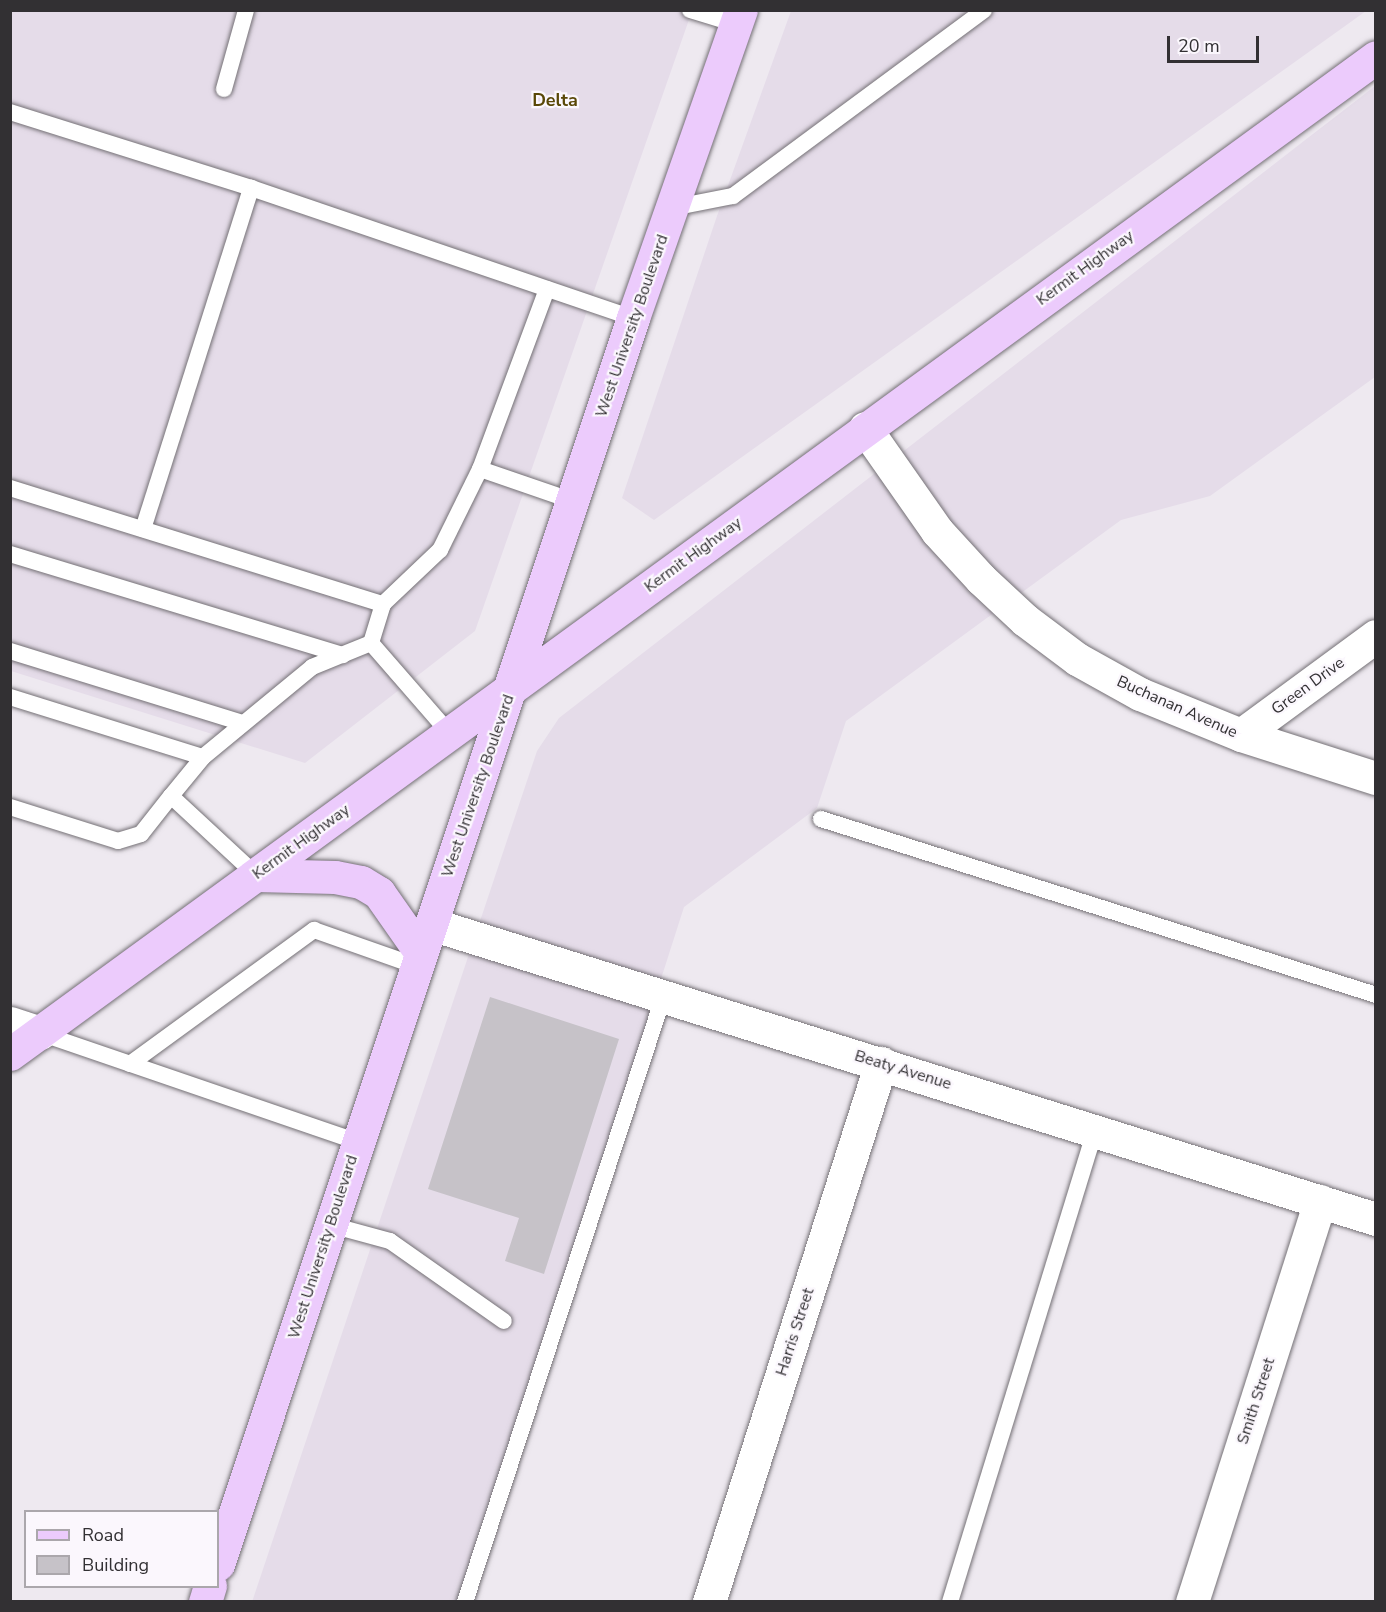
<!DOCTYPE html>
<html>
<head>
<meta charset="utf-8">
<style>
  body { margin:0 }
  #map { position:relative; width:1386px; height:1612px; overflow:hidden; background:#eee9f0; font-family:"Nunito Sans",sans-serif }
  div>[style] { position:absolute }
  .built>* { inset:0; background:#e5dce9 }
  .building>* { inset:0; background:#c6c2c8 }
  .roads { filter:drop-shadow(0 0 2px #747075) drop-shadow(0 0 2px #747075) }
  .lane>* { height:16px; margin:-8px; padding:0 8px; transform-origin:8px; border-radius:8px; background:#fff }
  .street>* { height:33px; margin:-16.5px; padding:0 16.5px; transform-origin:16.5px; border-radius:16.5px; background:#fff }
  .primary>* { height:33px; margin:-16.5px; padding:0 16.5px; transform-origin:16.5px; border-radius:16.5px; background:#eccbfc }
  span { translate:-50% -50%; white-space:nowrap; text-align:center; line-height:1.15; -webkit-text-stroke:4.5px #fbf7fd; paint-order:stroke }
  .street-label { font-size:16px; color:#323033 }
  .neighbourhood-label { font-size:18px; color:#594807; font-weight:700 }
  .frame { position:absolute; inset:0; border:12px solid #323033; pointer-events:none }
  .legend { position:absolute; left:24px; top:1510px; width:195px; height:78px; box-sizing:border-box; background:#fbf7fd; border:2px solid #aba7ac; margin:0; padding:8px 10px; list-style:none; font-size:18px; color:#323033 }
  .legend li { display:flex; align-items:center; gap:12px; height:30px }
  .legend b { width:30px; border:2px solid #aba7ac }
  .scale { position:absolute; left:1167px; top:36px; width:92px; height:27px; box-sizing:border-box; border:3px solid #323033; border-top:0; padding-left:8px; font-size:18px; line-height:21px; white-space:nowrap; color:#323033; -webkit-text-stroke:4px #fbf7fd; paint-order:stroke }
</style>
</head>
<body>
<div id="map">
  <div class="built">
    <i style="clip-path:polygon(11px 11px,692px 11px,475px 631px,305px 763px,11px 671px)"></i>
    <i style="clip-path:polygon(791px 11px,1366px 11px,654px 520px,622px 498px,717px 216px)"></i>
    <i style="clip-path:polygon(1375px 86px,1375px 377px,1210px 496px,1121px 520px,846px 721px,817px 808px,684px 907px,462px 1601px,252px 1602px,537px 751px,559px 718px)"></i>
  </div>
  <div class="building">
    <i style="clip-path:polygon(490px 997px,619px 1039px,544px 1274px,505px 1261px,519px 1218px,428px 1189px)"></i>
  </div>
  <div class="roads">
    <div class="lane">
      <i style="left:690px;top:10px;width:48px;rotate:16.9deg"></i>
      <i style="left:224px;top:89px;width:82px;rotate:-74.4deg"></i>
      <i style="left:10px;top:112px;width:253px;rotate:17.5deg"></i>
      <i style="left:251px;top:188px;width:404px;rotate:18.8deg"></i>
      <i style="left:671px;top:208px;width:63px;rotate:-11deg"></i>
      <i style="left:733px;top:196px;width:312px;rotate:-36.5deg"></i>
      <i style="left:547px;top:289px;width:192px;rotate:110.4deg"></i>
      <i style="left:480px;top:469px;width:98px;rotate:19deg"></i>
      <i style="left:10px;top:488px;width:391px;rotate:17.3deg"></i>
      <i style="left:143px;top:529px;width:358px;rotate:-72.4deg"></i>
      <i style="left:10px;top:554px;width:348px;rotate:16.9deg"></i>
      <i style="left:371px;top:643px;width:41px;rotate:-72.9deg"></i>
      <i style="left:383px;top:604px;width:79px;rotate:-43.5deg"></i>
      <i style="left:440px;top:550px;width:90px;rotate:-63.7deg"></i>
      <i style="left:10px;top:651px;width:243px;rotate:17.2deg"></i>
      <i style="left:10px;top:697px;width:202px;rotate:17.3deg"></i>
      <i style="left:171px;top:796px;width:50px;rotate:-50.6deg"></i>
      <i style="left:203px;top:757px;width:141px;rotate:-39.5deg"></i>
      <i style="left:312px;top:667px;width:64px;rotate:-22.1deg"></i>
      <i style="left:371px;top:643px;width:121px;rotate:49deg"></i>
      <i style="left:10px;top:807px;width:113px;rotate:17.5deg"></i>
      <i style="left:118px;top:841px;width:24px;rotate:-17deg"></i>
      <i style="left:141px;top:834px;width:48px;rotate:-51.7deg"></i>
      <i style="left:171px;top:796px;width:116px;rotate:42.9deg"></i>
      <i style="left:821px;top:819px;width:582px;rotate:17.59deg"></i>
      <i style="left:40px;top:1033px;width:336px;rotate:18.9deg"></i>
      <i style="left:130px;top:1064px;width:228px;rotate:-36.1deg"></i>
      <i style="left:314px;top:930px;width:108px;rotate:19.4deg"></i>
      <i style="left:331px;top:1225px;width:61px;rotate:15.2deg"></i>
      <i style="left:390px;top:1241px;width:139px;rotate:35.1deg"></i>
      <i style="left:465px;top:1602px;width:639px;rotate:-71.85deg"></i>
      <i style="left:950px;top:1602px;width:493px;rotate:-72.9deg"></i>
    </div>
    <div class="street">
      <i style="left:865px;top:428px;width:126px;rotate:55deg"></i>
      <i style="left:937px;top:531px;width:65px;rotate:47.5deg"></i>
      <i style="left:981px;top:579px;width:60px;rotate:43deg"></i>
      <i style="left:1025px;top:620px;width:65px;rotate:36.9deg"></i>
      <i style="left:1077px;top:659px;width:72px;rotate:29.1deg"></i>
      <i style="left:1140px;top:694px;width:109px;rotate:22.1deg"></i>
      <i style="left:1241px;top:735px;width:142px;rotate:17.7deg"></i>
      <i style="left:1241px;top:735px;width:167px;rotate:-36.3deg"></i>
      <i style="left:431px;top:924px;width:990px;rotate:17.34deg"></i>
      <i style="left:10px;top:1023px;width:32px;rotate:18deg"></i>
      <i style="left:709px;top:1602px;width:566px;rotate:-72.3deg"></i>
      <i style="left:1192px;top:1602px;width:421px;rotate:-72.3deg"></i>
    </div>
    <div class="primary">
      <i style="left:256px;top:875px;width:79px;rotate:1.5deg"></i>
      <i style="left:335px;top:877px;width:26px;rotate:11deg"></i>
      <i style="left:361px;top:882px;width:21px;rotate:31deg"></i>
      <i style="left:379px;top:893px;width:73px;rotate:55deg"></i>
      <i style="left:10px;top:1054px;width:1691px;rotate:-36.12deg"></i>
      <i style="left:218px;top:1564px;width:1313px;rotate:-71.58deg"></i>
      <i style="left:633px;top:318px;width:326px;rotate:-70.7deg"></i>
      <i style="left:205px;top:1602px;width:17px;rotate:-73deg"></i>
    </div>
  </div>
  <div class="street-label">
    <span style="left:1085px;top:268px;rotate:-36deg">Kermit Highway</span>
    <span style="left:632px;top:326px;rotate:-71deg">West University Boulevard</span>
    <span style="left:693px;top:555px;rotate:-36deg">Kermit Highway</span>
    <span style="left:1308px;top:686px;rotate:-36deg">Green Drive</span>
    <span style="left:1177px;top:707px;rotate:24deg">Buchanan Avenue</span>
    <span style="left:478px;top:786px;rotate:-71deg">West University Boulevard</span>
    <span style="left:301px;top:842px;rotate:-36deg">Kermit Highway</span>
    <span style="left:903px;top:1070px;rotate:17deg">Beaty Avenue</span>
    <span style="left:323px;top:1247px;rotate:-72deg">West University Boulevard</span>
    <span style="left:795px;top:1332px;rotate:-72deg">Harris Street</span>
    <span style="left:1256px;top:1401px;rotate:-72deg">Smith Street</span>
  </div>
  <div class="neighbourhood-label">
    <span style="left:555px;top:100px">Delta</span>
  </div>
  <div class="frame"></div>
  <ul class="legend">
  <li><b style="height:8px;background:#eccbfc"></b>Road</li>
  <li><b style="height:16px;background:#c6c2c8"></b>Building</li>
  </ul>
  <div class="scale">20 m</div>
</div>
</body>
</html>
